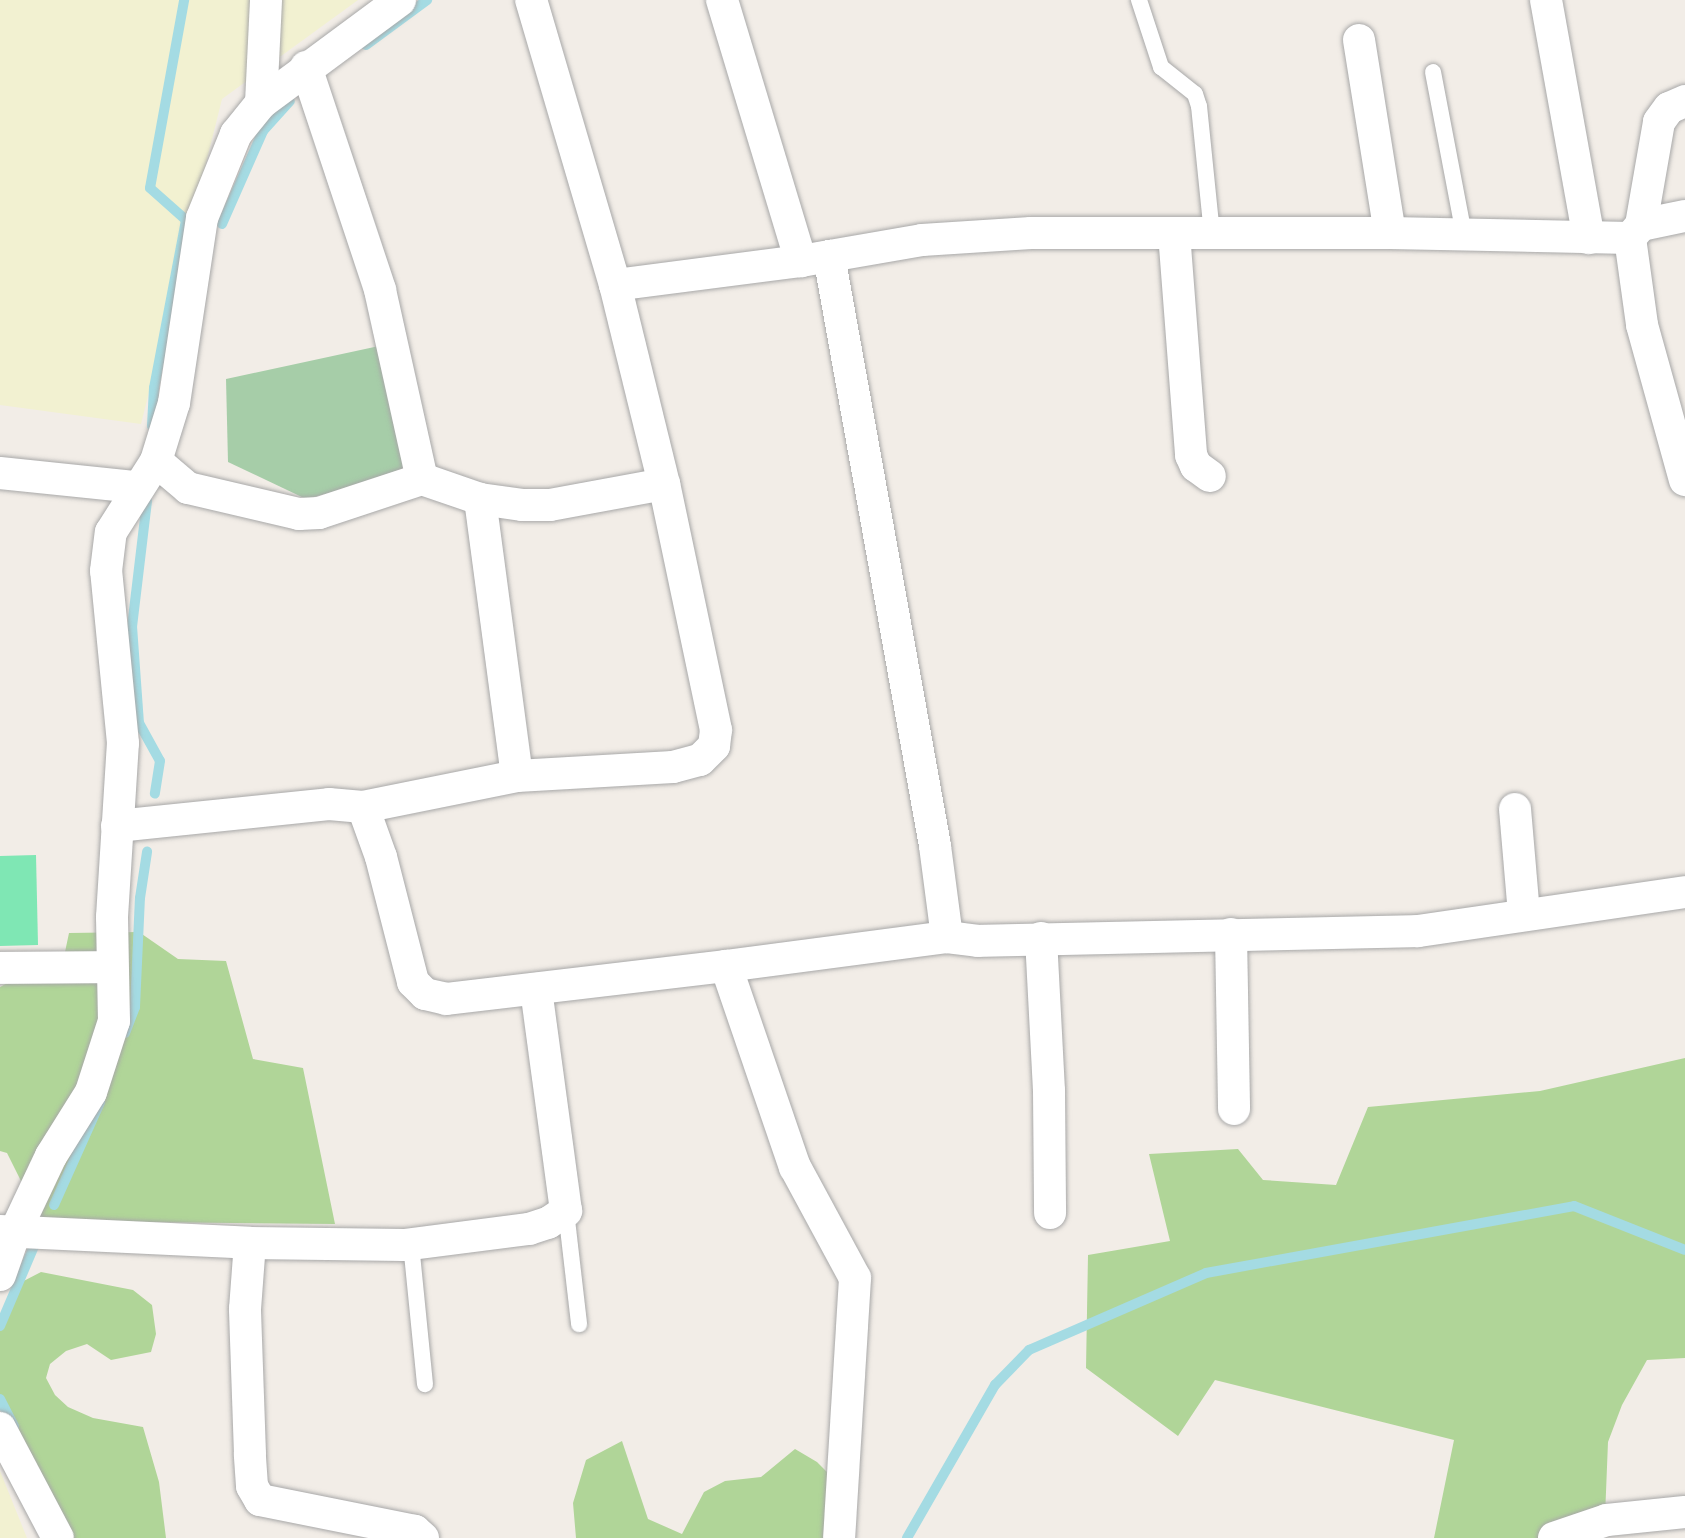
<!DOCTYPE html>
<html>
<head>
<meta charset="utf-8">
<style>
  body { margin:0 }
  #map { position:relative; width:1685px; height:1538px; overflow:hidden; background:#f2ede7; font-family:Barlow,sans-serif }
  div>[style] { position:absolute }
  .farmland>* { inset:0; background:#f2f1d1 }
  .forest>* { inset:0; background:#b0d598 }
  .cemetery>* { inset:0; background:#a6cda8 }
  .pitch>* { inset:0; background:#7fe7b4 }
  .stream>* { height:10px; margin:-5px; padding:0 5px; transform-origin:5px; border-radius:5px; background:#a4dbe3 }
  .roads { filter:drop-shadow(0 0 2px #a8a8a8) drop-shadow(0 0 2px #a8a8a8) }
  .service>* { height:16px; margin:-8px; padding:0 8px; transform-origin:8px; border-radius:8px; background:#fff }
  .minor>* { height:32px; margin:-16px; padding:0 16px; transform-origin:16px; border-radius:16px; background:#fff }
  span { translate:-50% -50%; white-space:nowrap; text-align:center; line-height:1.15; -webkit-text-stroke:4.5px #fff; paint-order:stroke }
</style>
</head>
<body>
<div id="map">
  <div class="farmland">
    <i style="clip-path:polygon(0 0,358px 0,222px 99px,141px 424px,0 405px)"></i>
    <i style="clip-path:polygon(0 1471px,27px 1538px,0 1538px)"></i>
  </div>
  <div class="forest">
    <i style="clip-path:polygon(139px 932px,178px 959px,226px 961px,253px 1059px,303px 1068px,335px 1224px,41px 1221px,7px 1153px,0 1151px,0 987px,65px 952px,69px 933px)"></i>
    <i style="clip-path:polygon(1685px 1058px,1685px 1358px,1647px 1360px,1622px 1405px,1608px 1442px,1605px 1517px,1547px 1538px,1434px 1538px,1454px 1440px,1215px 1380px,1178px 1436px,1086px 1368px,1088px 1255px,1170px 1241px,1149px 1154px,1238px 1149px,1263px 1180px,1336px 1185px,1368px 1107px,1540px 1091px)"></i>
    <i style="clip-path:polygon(41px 1272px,133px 1290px,152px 1305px,156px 1334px,151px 1352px,111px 1360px,87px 1344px,66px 1351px,50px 1364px,46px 1378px,55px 1395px,68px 1407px,93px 1418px,143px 1427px,159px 1482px,166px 1538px,73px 1538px,0 1399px,0 1326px,14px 1286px)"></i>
    <i style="clip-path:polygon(622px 1441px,648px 1519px,682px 1534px,704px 1492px,725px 1481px,761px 1477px,795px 1449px,817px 1462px,831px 1476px,823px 1538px,576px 1538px,573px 1503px,586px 1460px)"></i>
  </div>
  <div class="cemetery">
    <i style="clip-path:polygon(379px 346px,406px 473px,306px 499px,228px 462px,226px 379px)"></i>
  </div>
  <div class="pitch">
    <i style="clip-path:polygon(36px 855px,38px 945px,0 946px,0 856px)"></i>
  </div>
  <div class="stream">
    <i style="left:366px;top:45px;width:76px;rotate:-36.4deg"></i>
    <i style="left:222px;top:224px;width:102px;rotate:-66.2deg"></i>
    <i style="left:263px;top:131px;width:40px;rotate:-48deg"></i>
    <i style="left:152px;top:426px;width:38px;rotate:-87deg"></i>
    <i style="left:154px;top:388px;width:171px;rotate:-79.2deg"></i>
    <i style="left:186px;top:220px;width:48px;rotate:-138.4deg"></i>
    <i style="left:150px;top:188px;width:191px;rotate:-79.7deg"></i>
    <i style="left:147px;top:501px;width:126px;rotate:96.8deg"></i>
    <i style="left:132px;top:626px;width:97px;rotate:85.9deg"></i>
    <i style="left:139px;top:723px;width:43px;rotate:61.1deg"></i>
    <i style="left:160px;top:761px;width:33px;rotate:99deg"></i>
    <i style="left:125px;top:1033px;width:28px;rotate:-69deg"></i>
    <i style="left:135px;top:1007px;width:109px;rotate:-87.4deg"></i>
    <i style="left:140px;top:898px;width:47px;rotate:-81.3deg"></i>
    <i style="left:54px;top:1205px;width:113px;rotate:-65.9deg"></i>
    <i style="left:0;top:1326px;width:89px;rotate:-66.9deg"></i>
    <i style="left:0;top:1399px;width:31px;rotate:63deg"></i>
    <i style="left:907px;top:1538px;width:177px;rotate:-60.1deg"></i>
    <i style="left:995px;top:1385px;width:49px;rotate:-45.8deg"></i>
    <i style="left:1029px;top:1350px;width:193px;rotate:-23.5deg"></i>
    <i style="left:1206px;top:1273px;width:374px;rotate:-10.3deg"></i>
    <i style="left:1574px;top:1206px;width:119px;rotate:21.6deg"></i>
  </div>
  <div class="roads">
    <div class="service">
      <i style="left:1139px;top:0;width:71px;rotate:71.8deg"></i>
      <i style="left:1161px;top:67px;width:43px;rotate:38.5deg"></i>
      <i style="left:1195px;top:94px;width:13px;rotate:72deg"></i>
      <i style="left:1199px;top:106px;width:130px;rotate:84.2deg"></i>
      <i style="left:1433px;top:72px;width:165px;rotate:79.2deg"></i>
      <i style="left:566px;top:1211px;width:114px;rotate:83.4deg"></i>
      <i style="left:411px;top:1244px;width:141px;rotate:84.3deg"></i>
    </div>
    <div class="minor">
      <i style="left:722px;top:0;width:273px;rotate:73.2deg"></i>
      <i style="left:1546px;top:0;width:242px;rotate:79.8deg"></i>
      <i style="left:1359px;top:40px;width:195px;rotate:80.9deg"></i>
      <i style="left:306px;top:67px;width:235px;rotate:71.6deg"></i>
      <i style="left:380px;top:290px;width:194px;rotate:77.5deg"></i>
      <i style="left:422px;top:479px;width:61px;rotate:19deg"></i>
      <i style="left:480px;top:499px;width:42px;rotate:8.1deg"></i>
      <i style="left:522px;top:505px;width:28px"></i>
      <i style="left:550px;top:505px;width:116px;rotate:-10.4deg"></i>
      <i style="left:1685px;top:101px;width:17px;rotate:156deg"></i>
      <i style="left:1669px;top:108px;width:17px;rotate:126deg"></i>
      <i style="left:1659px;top:122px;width:105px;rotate:99.9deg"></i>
      <i style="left:1641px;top:225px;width:17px;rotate:130deg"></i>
      <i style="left:1630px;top:238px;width:88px;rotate:82.1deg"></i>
      <i style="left:1642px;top:325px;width:161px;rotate:74.5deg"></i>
      <i style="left:261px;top:103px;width:103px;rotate:-87.2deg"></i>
      <i style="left:1641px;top:225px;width:45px;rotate:-11.6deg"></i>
      <i style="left:1174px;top:233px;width:223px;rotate:85.6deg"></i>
      <i style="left:1191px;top:455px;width:12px;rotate:66deg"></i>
      <i style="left:1196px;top:466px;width:17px;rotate:36deg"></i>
      <i style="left:829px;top:256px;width:599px;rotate:79.81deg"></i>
      <i style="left:935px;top:846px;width:92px;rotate:82.5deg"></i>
      <i style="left:947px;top:937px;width:31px;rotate:7deg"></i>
      <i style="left:978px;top:941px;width:440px;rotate:-1.3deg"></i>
      <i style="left:1418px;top:931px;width:270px;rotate:-8.3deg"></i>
      <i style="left:615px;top:285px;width:188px;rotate:-7.4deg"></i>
      <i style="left:801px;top:261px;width:123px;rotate:-9.8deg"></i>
      <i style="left:922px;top:240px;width:109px;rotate:-3.7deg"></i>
      <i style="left:1031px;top:233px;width:359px"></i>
      <i style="left:1390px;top:233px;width:240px;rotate:1.2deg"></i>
      <i style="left:156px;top:461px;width:42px;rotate:40.2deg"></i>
      <i style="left:188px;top:488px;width:114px;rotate:13.2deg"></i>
      <i style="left:299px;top:514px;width:20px;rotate:-3deg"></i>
      <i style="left:319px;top:513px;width:108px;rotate:-18.3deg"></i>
      <i style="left:0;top:473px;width:137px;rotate:5.9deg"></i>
      <i style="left:480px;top:499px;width:279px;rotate:82.4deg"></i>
      <i style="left:363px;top:807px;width:157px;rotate:-11.4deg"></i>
      <i style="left:517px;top:776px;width:156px;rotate:-3.3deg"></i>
      <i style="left:673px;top:767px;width:28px;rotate:-15deg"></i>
      <i style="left:700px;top:760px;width:20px;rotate:-45deg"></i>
      <i style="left:714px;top:746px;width:16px;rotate:-83deg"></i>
      <i style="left:716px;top:730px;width:251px;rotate:-101.9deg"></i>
      <i style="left:664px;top:484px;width:205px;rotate:-103.8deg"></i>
      <i style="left:615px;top:285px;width:297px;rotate:-106.4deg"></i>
      <i style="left:1515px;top:809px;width:105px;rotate:85.1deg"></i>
      <i style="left:117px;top:826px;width:213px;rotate:-5.9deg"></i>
      <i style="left:329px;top:804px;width:34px;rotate:5deg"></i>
      <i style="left:363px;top:807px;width:53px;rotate:70.2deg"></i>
      <i style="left:381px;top:857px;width:129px;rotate:75.6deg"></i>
      <i style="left:413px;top:982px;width:17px;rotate:45deg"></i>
      <i style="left:425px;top:994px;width:22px;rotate:13deg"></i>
      <i style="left:446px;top:999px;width:282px;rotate:-6.7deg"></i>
      <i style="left:726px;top:966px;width:213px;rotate:71.1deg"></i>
      <i style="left:795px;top:1167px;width:126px;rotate:61.6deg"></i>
      <i style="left:855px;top:1278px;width:260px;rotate:93.5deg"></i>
      <i style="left:1231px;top:934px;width:175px;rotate:89deg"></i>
      <i style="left:1041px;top:938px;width:153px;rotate:87deg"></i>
      <i style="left:1049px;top:1091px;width:122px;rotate:89.5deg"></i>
      <i style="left:726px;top:966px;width:223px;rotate:-7.5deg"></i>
      <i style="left:0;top:968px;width:112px;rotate:-0.5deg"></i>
      <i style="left:0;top:1231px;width:250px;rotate:2.7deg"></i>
      <i style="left:0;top:1275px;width:46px;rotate:-70.8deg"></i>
      <i style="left:15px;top:1232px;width:84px;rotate:-64.7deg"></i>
      <i style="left:51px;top:1156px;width:75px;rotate:-58deg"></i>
      <i style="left:91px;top:1092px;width:75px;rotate:-72.1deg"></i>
      <i style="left:114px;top:1021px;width:104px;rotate:-91.1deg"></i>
      <i style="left:112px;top:917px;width:174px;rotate:-86.4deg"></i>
      <i style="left:123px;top:743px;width:173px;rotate:-95.6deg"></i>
      <i style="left:106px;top:571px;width:39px;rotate:-83deg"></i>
      <i style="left:111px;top:532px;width:84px;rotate:-57.6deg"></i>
      <i style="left:156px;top:461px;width:61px;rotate:-72.8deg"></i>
      <i style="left:174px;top:403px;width:187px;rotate:-81.4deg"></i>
      <i style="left:202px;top:218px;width:91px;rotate:-68deg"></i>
      <i style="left:236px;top:134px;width:40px;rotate:-51deg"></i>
      <i style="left:261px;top:103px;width:173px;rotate:-36.5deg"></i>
      <i style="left:0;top:1428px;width:124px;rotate:62.2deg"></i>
      <i style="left:423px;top:1538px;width:11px;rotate:-139deg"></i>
      <i style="left:415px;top:1531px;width:158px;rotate:-168.7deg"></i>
      <i style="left:260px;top:1500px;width:16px;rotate:-120deg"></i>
      <i style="left:252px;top:1486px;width:32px;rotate:-94deg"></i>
      <i style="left:250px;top:1454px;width:145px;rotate:-92deg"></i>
      <i style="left:245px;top:1309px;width:66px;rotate:-85.7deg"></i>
      <i style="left:250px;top:1243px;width:154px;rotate:0.7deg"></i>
      <i style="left:404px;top:1245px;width:126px;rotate:-7.3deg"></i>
      <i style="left:529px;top:1229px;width:20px;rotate:-18deg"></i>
      <i style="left:548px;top:1223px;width:22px;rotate:-34deg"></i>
      <i style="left:566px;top:1211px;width:224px;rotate:-97.7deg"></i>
      <i style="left:1554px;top:1538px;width:56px;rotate:-18.8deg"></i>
      <i style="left:1607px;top:1520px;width:78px;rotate:-5.9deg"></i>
    </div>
  </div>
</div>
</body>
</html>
